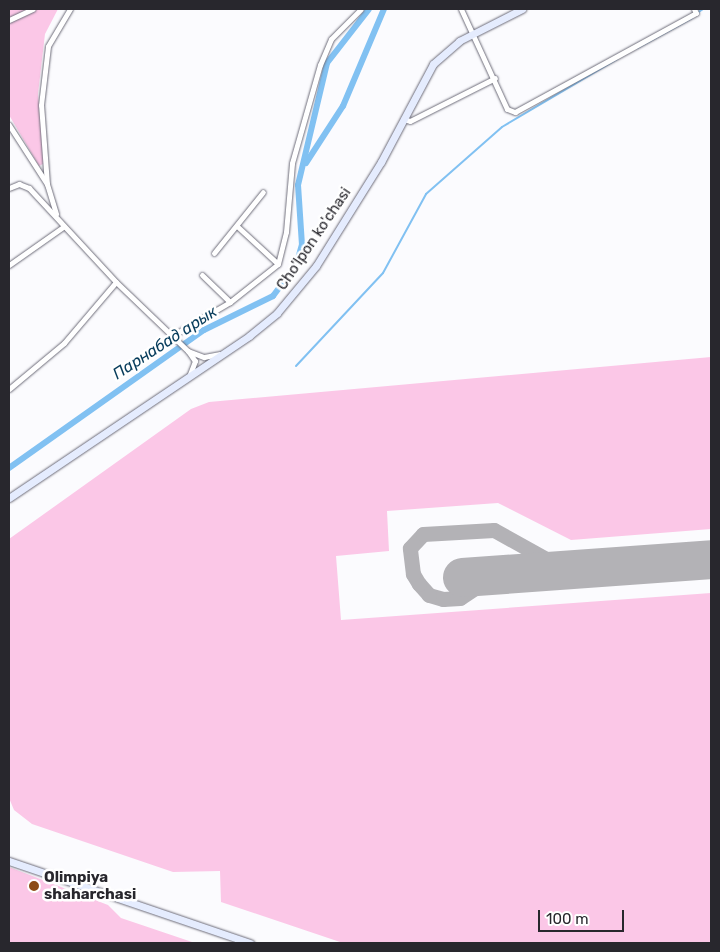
<!DOCTYPE html>
<html>
<head>
<meta charset="utf-8">
<style>
  body { margin:0 }
  #map { position:relative; width:720px; height:952px; overflow:hidden; background:#fbfbfe; font-family:Rubik,sans-serif }
  div>[style] { position:absolute }
  .green>* { inset:0; background:#fbc7e7 }
  .stream>* { height:2px; margin:-1px; padding:0 1px; transform-origin:1px; border-radius:1px; background:#81c1f2 }
  .canal>* { height:6px; margin:-3px; padding:0 3px; transform-origin:3px; border-radius:3px; background:#81c1f2 }
  .taxiway>* { height:15px; margin:-7.5px; padding:0 7.5px; transform-origin:7.5px; border-radius:7.5px; background:#b3b2b6 }
  .runway>* { height:39px; margin:-19.5px; padding:0 19.5px; transform-origin:19.5px; border-radius:19.5px; background:#b3b2b6 }
  .roads { filter:drop-shadow(0 0 1px #6e6d7a) drop-shadow(0 0 1px #6e6d7a) }
  .street>* { height:5px; margin:-2.5px; padding:0 2.5px; transform-origin:2.5px; border-radius:2.5px; background:#fff }
  .secondary>* { height:7px; margin:-3.5px; padding:0 3.5px; transform-origin:3.5px; border-radius:3.5px; background:#e5ecfe }
  .dots>* { width:14px; height:14px; translate:-50% -50%; box-sizing:border-box; border:2px solid #fff; border-radius:50% }
  span { translate:-50% -50%; white-space:nowrap; text-align:center; line-height:1.15; -webkit-text-stroke:5px #fff; paint-order:stroke }
  .street-label { font-size:15px; color:#28272d }
  .poi-label { font-size:15px; color:#28272d; font-weight:700 }
  .left { translate:0 -50%; text-align:left }
  .water-label { font-size:16px; color:#083d5c; font-style:italic }
  .frame { position:absolute; inset:0; border:10px solid #28272d; pointer-events:none }
  .scale { position:absolute; left:538px; top:910px; width:86px; height:22px; box-sizing:border-box; border:2px solid #28272d; border-top:0; padding-left:6px; font-size:15px; line-height:18px; white-space:nowrap; color:#28272d; -webkit-text-stroke:4px #fff; paint-order:stroke }
</style>
</head>
<body>
<div id="map">
  <div class="green">
    <i style="clip-path:polygon(9px 9px,58px 9px,45px 34px,38px 94px,45px 163px,39px 166px,9px 115px)"></i>
    <i style="clip-path:polygon(711px 357px,711px 529px,571px 540px,498px 503px,387px 511px,389px 551px,336px 556px,341px 620px,711px 593px,711px 943px,343px 943px,221px 902px,220px 871px,173px 872px,32px 824px,14px 810px,9px 798px,9px 539px,191px 409px,209px 402px)"></i>
    <i style="clip-path:polygon(9px 867px,108px 905px,121px 918px,195px 943px,9px 943px)"></i>
  </div>
  <div class="stream">
    <i style="left:697px;top:13px;width:7px;rotate:-34deg"></i>
    <i style="left:637px;top:48px;width:63px;rotate:-28.6deg"></i>
    <i style="left:296px;top:366px;width:127px;rotate:-46.9deg"></i>
    <i style="left:383px;top:273px;width:90px;rotate:-61.4deg"></i>
    <i style="left:426px;top:194px;width:101px;rotate:-41.4deg"></i>
    <i style="left:502px;top:127px;width:134px;rotate:-30.6deg"></i>
  </div>
  <div class="canal">
    <i style="left:306px;top:163px;width:68px;rotate:-57deg"></i>
    <i style="left:343px;top:106px;width:105px;rotate:-67.1deg"></i>
    <i style="left:9px;top:468px;width:239px;rotate:-35.3deg"></i>
    <i style="left:204px;top:330px;width:77px;rotate:-26.2deg"></i>
    <i style="left:273px;top:296px;width:20px;rotate:-53deg"></i>
    <i style="left:285px;top:280px;width:22px;rotate:-56deg"></i>
    <i style="left:297px;top:262px;width:18px;rotate:-74deg"></i>
    <i style="left:302px;top:245px;width:60px;rotate:-93.8deg"></i>
    <i style="left:298px;top:185px;width:125px;rotate:-76.6deg"></i>
    <i style="left:327px;top:63px;width:68px;rotate:-52.1deg"></i>
  </div>
  <div class="taxiway">
    <i style="left:496px;top:574px;width:43px;rotate:146.3deg"></i>
    <i style="left:460px;top:598px;width:17px;rotate:177deg"></i>
    <i style="left:443px;top:599px;width:15px;rotate:-164deg"></i>
    <i style="left:429px;top:595px;width:15px;rotate:-132deg"></i>
    <i style="left:419px;top:584px;width:12px;rotate:-121deg"></i>
    <i style="left:413px;top:574px;width:26px;rotate:-97deg"></i>
    <i style="left:410px;top:548px;width:19px;rotate:-47deg"></i>
    <i style="left:423px;top:534px;width:71px;rotate:-3.2deg"></i>
    <i style="left:494px;top:530px;width:70px;rotate:29.1deg"></i>
    <i style="left:555px;top:564px;width:19px;rotate:16deg"></i>
  </div>
  <div class="runway">
    <i style="left:462px;top:577px;width:250px;rotate:-4.1deg"></i>
  </div>
  <div class="roads">
    <div class="street">
      <i style="left:461px;top:9px;width:110px;rotate:65.3deg"></i>
      <i style="left:507px;top:109px;width:9px;rotate:21deg"></i>
      <i style="left:515px;top:112px;width:206px;rotate:-28.7deg"></i>
      <i style="left:696px;top:13px;width:4px;rotate:-117deg"></i>
      <i style="left:9px;top:20px;width:26px;rotate:-25deg"></i>
      <i style="left:403px;top:119px;width:7px;rotate:16deg"></i>
      <i style="left:410px;top:121px;width:95px;rotate:-26.8deg"></i>
      <i style="left:9px;top:125px;width:70px;rotate:57.2deg"></i>
      <i style="left:47px;top:184px;width:31px;rotate:73deg"></i>
      <i style="left:47px;top:184px;width:79px;rotate:-94.3deg"></i>
      <i style="left:41px;top:105px;width:59px;rotate:-83.2deg"></i>
      <i style="left:48px;top:46px;width:43px;rotate:-59.3deg"></i>
      <i style="left:9px;top:188px;width:11px;rotate:-22deg"></i>
      <i style="left:19px;top:184px;width:11px;rotate:22deg"></i>
      <i style="left:29px;top:188px;width:128px;rotate:47.2deg"></i>
      <i style="left:116px;top:282px;width:100px;rotate:43.8deg"></i>
      <i style="left:238px;top:227px;width:54px;rotate:42.8deg"></i>
      <i style="left:214px;top:253px;width:78px;rotate:-51.2deg"></i>
      <i style="left:9px;top:265px;width:66px;rotate:-35.1deg"></i>
      <i style="left:202px;top:275px;width:39px;rotate:44deg"></i>
      <i style="left:172px;top:336px;width:67px;rotate:-30.4deg"></i>
      <i style="left:230px;top:302px;width:61px;rotate:-38.4deg"></i>
      <i style="left:278px;top:264px;width:33px;rotate:-76deg"></i>
      <i style="left:286px;top:232px;width:69px;rotate:-85deg"></i>
      <i style="left:292px;top:163px;width:102px;rotate:-74.1deg"></i>
      <i style="left:320px;top:65px;width:28px;rotate:-67deg"></i>
      <i style="left:331px;top:39px;width:42px;rotate:-45deg"></i>
      <i style="left:190px;top:374px;width:14px;rotate:-69deg"></i>
      <i style="left:195px;top:361px;width:12px;rotate:-125deg"></i>
      <i style="left:188px;top:351px;width:17px;rotate:21deg"></i>
      <i style="left:204px;top:357px;width:15px;rotate:-11deg"></i>
      <i style="left:9px;top:389px;width:72px;rotate:-39.9deg"></i>
      <i style="left:64px;top:343px;width:80px;rotate:-49.6deg"></i>
    </div>
    <div class="secondary">
      <i style="left:9px;top:498px;width:290px;rotate:-34deg"></i>
      <i style="left:249px;top:336px;width:36px;rotate:-39deg"></i>
      <i style="left:277px;top:313px;width:61px;rotate:-50.3deg"></i>
      <i style="left:316px;top:266px;width:123px;rotate:-58deg"></i>
      <i style="left:381px;top:162px;width:111px;rotate:-62deg"></i>
      <i style="left:433px;top:64px;width:35px;rotate:-41deg"></i>
      <i style="left:459px;top:41px;width:71px;rotate:-26.9deg"></i>
      <i style="left:9px;top:861px;width:255px;rotate:18.8deg"></i>
    </div>
  </div>
  <div class="dots">
    <i style="left:34px;top:886px;background:#8c4b15"></i>
  </div>
  <div class="street-label">
    <span style="left:314px;top:239px;rotate:-56deg">Cho'lpon ko'chasi</span>
  </div>
  <div class="poi-label">
    <span class="left" style="left:44px;top:886px">Olimpiya<br>shaharchasi</span>
  </div>
  <div class="water-label">
    <span style="left:165px;top:343px;rotate:-33deg">Парнабад арык</span>
  </div>
  <div class="frame"></div>
  <div class="scale">100 m</div>
</div>
</body>
</html>
